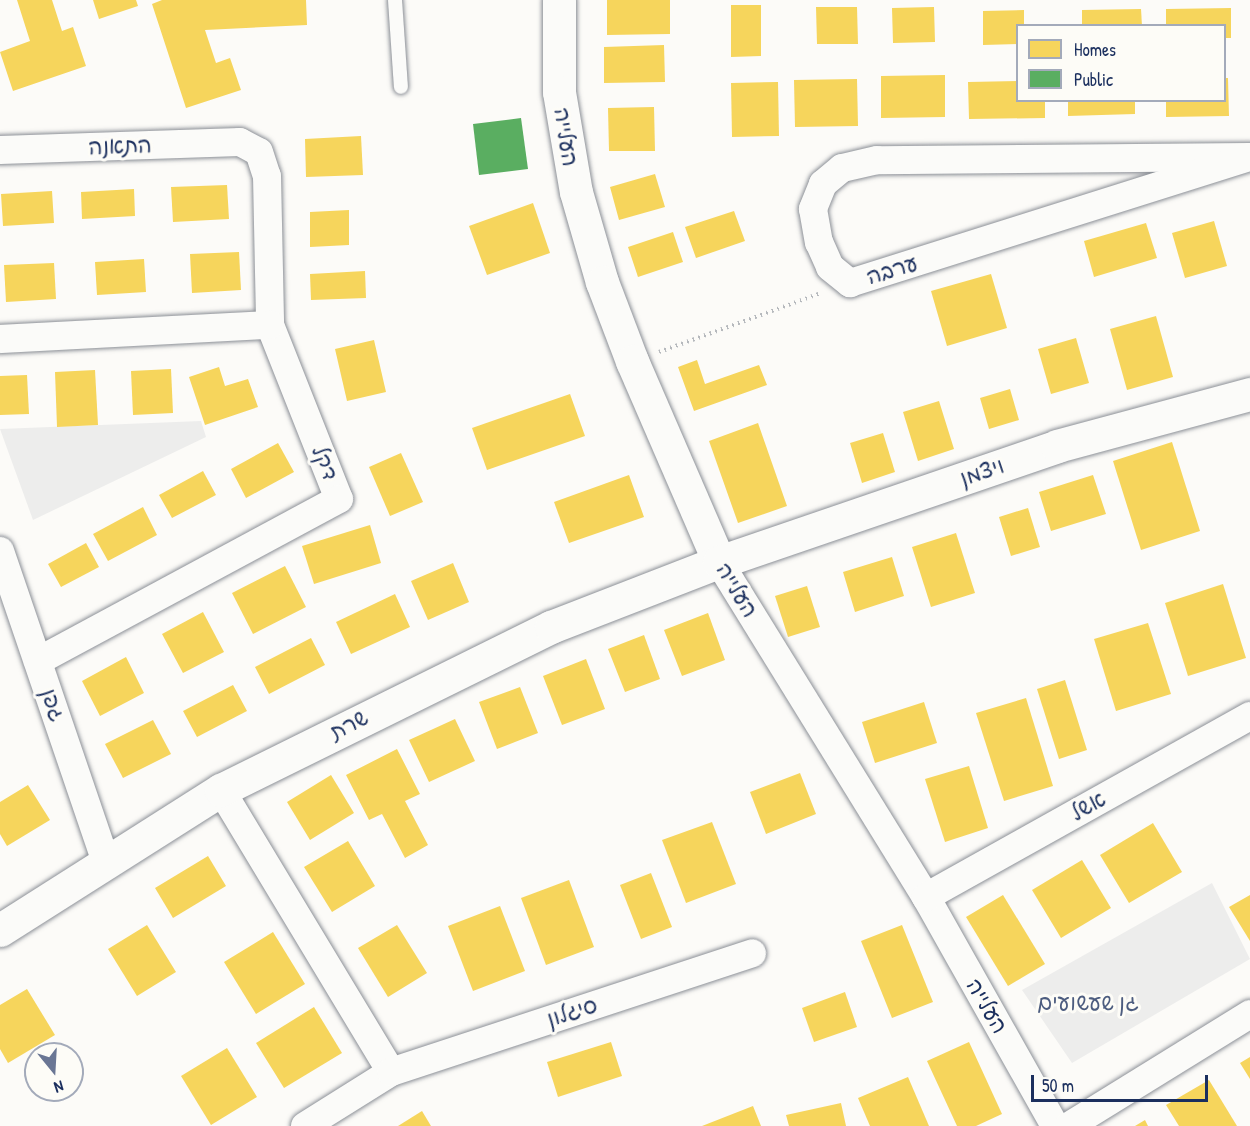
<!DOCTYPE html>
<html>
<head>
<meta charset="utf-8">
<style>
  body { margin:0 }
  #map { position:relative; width:1250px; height:1126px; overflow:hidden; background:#fcfbf8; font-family:"Patrick Hand","Playpen Sans Hebrew",sans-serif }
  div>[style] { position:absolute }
  .green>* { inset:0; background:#ededec }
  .homes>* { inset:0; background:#f6d55c }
  .public>* { inset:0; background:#5aae61 }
  .path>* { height:4px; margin-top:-2px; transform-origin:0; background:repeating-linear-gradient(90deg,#b6b9bd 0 1.5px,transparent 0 6px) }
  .roads { filter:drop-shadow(0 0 2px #8c9097) drop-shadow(0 0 2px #8c9097) }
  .service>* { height:14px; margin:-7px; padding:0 7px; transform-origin:7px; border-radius:7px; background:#fbfbf9 }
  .minor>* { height:28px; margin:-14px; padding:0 14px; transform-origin:14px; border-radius:14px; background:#fbfbf9 }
  .tertiary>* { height:33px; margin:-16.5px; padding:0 16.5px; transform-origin:16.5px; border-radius:16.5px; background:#fbfbf9 }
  span { translate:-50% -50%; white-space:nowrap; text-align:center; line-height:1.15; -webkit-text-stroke:6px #fdfcf7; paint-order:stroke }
  .street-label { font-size:22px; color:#1b2f5e }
  .park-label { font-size:22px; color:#4c5c7f }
  .legend { position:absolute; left:1016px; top:24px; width:210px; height:78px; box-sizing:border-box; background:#fdfcf7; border:2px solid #a3aaba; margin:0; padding:8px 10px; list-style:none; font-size:18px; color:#1b2f5e }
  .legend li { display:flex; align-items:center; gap:12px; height:30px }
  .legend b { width:30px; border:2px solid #a3aaba }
  .north { position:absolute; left:24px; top:1042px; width:60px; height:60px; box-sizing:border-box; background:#fdfcf7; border:2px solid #a3aaba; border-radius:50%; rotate:162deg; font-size:16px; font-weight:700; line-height:24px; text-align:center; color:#1b2f5e }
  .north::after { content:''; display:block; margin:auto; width:21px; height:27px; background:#6a7694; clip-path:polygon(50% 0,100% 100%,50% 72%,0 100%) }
  .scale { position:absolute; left:1031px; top:1075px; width:177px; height:27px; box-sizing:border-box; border:3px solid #1b2f5e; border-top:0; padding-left:8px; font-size:18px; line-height:21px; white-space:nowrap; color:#1b2f5e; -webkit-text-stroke:4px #fdfcf7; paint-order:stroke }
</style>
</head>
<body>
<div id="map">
  <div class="green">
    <i style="clip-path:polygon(201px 421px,206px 437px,33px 520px,0 429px)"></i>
    <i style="clip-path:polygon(1212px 883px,1250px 959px,1072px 1063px,1022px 990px)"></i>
  </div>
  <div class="homes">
    <i style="clip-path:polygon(17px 0,52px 0,62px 31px,73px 27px,86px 66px,13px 91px,0 52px,30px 41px)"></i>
    <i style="clip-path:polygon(93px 0,136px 0,138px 6px,99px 19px)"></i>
    <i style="clip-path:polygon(162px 0,306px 0,307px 25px,205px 30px,216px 63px,230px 58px,241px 90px,186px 108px,152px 4px)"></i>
    <i style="clip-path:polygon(607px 0,670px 0,670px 34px,607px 35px)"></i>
    <i style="clip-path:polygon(731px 5px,761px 5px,761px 56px,731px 57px)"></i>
    <i style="clip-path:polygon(816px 7px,857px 7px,858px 44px,817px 44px)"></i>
    <i style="clip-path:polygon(934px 7px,935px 42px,893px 43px,892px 8px)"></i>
    <i style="clip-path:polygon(1231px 8px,1231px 38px,1224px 38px,1224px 26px,1166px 26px,1166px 9px)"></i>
    <i style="clip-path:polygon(1141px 9px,1142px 26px,1082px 26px,1082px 10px)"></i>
    <i style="clip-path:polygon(1024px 10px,1024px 26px,1018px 26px,1018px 44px,983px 45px,983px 11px)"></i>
    <i style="clip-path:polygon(664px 45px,665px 82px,604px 83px,604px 47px)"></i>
    <i style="clip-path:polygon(945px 75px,945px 117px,881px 118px,881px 76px)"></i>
    <i style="clip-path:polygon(1224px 78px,1228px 78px,1229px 116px,1166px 117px,1166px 100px,1224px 100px)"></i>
    <i style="clip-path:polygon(857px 79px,858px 126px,795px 127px,794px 80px)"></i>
    <i style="clip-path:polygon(1018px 81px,1018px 100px,1045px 100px,1045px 118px,969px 119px,968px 82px)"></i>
    <i style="clip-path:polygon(778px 82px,779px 136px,732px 137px,731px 83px)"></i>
    <i style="clip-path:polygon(1068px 100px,1135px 100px,1135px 114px,1068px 116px)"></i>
    <i style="clip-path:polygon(654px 107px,655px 151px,609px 151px,608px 108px)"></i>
    <i style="clip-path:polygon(361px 136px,363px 175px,306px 177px,305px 139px)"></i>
    <i style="clip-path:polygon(655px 174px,665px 207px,619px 220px,610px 187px)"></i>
    <i style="clip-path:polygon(227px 185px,229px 219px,173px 222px,171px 187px)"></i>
    <i style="clip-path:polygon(134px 189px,135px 216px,82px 219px,81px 192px)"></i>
    <i style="clip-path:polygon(52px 191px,54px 223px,3px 226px,1px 194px)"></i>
    <i style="clip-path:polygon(533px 203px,550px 253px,487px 275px,469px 226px)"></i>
    <i style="clip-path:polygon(349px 210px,349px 245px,310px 247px,310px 212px)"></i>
    <i style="clip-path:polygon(734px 211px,745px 241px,696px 258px,685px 227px)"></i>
    <i style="clip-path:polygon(1214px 221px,1227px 266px,1185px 278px,1172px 233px)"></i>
    <i style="clip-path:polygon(1146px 223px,1157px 258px,1094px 277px,1084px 241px)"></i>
    <i style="clip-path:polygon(673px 232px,683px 262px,638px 277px,628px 247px)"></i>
    <i style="clip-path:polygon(239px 252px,241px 290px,192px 293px,190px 254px)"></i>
    <i style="clip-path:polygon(144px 259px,146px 292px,97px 295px,95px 262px)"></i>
    <i style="clip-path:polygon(54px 263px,56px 299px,6px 302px,4px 265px)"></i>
    <i style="clip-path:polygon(365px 271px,366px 298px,311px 300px,310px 274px)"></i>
    <i style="clip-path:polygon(991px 274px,1007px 328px,947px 346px,931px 291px)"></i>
    <i style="clip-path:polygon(1156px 316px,1173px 377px,1127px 390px,1110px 329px)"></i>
    <i style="clip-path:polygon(1076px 338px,1089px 383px,1051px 394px,1038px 349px)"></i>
    <i style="clip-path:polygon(374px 340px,386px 392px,347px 401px,335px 349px)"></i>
    <i style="clip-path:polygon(697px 360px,705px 384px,759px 365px,767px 385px,694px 411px,678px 367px)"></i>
    <i style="clip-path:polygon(219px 367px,225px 386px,248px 379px,258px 407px,205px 425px,189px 377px)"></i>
    <i style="clip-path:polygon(171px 369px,173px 413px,133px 415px,131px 371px)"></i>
    <i style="clip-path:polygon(95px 370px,98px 425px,57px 427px,55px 372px)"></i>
    <i style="clip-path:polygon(27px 375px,29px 414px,0 415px,0 376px)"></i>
    <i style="clip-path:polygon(1010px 389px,1019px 420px,989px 429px,980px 398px)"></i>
    <i style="clip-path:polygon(570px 394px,585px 436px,487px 470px,472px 428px)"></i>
    <i style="clip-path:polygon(939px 401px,954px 449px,918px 461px,903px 412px)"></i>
    <i style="clip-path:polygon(758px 423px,787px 506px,738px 523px,709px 441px)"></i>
    <i style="clip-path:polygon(883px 433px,895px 472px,862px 483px,850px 443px)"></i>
    <i style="clip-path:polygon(1172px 442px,1200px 531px,1141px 550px,1113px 461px)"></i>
    <i style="clip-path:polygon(278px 443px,294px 472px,246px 498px,231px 469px)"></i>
    <i style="clip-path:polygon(401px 453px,423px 502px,390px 516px,369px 467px)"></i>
    <i style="clip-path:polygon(203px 471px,216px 495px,172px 518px,159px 495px)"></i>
    <i style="clip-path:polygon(629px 475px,644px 517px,569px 543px,554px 502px)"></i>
    <i style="clip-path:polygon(1093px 475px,1106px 514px,1051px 531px,1039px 492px)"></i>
    <i style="clip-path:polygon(143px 507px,157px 535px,108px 561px,93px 534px)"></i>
    <i style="clip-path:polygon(1028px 508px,1040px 547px,1011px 556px,999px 517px)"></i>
    <i style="clip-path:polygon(370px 525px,381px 563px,314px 584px,302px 546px)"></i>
    <i style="clip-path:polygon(956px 533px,975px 593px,931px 607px,912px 547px)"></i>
    <i style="clip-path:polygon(86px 543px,99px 567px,61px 587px,48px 564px)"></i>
    <i style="clip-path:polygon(892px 557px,904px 596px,855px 612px,843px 572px)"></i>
    <i style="clip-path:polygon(453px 563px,469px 602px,428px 620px,411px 581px)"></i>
    <i style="clip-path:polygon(285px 566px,306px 607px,253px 634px,232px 593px)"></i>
    <i style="clip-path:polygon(1223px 584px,1246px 658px,1188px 676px,1165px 603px)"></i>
    <i style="clip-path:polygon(807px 586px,820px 627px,788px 637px,775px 596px)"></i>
    <i style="clip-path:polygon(395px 594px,410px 627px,351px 654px,336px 622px)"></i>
    <i style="clip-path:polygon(203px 612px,224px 652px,183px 673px,162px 634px)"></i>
    <i style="clip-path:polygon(708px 613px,725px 660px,682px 676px,664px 630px)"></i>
    <i style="clip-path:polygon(1148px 623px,1171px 694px,1116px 711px,1094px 639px)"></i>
    <i style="clip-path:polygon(644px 635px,660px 679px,625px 692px,608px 649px)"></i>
    <i style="clip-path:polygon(311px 638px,325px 665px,269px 694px,255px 667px)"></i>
    <i style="clip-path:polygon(126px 657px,144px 693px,100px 716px,82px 681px)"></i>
    <i style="clip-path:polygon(586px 659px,605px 709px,562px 725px,543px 676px)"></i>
    <i style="clip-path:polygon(1065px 680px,1087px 750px,1059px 759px,1037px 689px)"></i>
    <i style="clip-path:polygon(233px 685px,247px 711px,197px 737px,183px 711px)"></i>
    <i style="clip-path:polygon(520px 687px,538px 733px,497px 749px,479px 702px)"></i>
    <i style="clip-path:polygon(1026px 698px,1053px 786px,1004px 801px,976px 713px)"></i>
    <i style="clip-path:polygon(924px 702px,937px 743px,875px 763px,862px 722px)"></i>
    <i style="clip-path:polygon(455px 719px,475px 761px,429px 782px,409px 740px)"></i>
    <i style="clip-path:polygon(153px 720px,171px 754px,123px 778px,105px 744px)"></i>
    <i style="clip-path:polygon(397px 749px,420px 794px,405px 801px,428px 845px,405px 858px,382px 814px,369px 820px,346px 775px)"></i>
    <i style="clip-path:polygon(969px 766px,988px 828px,945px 842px,925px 779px)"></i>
    <i style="clip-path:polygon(800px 773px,816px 814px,766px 834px,750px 792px)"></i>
    <i style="clip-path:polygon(331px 775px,354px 813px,310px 840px,287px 802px)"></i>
    <i style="clip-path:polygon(28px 785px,50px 820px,7px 846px,0 834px,0 802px)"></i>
    <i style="clip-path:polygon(712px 822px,736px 884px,686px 903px,662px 840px)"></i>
    <i style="clip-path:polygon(1153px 823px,1182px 872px,1129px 903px,1100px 855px)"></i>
    <i style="clip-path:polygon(348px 841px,375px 886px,332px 912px,304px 867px)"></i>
    <i style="clip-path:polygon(208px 856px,226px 886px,173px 918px,155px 888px)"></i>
    <i style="clip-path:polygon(1082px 860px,1111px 908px,1061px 938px,1032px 890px)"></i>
    <i style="clip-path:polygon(651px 873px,672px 927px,641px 939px,620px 885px)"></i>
    <i style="clip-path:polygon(569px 880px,594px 947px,546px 965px,521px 898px)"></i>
    <i style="clip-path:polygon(1003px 895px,1045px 964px,1008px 986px,966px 917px)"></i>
    <i style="clip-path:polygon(1250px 895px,1250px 941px,1229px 907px)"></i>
    <i style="clip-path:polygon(500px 906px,525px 971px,473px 991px,448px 926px)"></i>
    <i style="clip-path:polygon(147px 925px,176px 972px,137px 996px,108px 949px)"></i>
    <i style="clip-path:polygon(397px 925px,427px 973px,388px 997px,358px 948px)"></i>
    <i style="clip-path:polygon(902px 925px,933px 1002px,892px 1018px,861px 941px)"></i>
    <i style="clip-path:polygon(273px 932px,305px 984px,256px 1014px,224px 962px)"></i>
    <i style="clip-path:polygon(27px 989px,55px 1035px,8px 1063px,0 1049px,0 1005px)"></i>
    <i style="clip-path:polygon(845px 992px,857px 1027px,814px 1042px,802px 1008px)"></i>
    <i style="clip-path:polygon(314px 1007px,342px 1053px,284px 1088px,256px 1043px)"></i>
    <i style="clip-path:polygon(611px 1042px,622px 1076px,558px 1097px,547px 1062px)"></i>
    <i style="clip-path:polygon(969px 1042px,1002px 1114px,976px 1126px,957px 1126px,927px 1061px)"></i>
    <i style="clip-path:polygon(227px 1048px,257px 1097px,211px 1125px,181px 1076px)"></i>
    <i style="clip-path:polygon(1250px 1057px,1250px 1079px,1240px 1063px)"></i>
    <i style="clip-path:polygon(908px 1077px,929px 1126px,870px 1126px,858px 1098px)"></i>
    <i style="clip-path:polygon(1209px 1080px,1237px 1126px,1179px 1126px,1166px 1105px)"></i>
    <i style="clip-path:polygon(841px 1103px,846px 1126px,789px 1126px,786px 1115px)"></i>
    <i style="clip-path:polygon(753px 1106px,761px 1126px,702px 1126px)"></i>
    <i style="clip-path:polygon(422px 1111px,431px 1126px,398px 1126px)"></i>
    <i style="clip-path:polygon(1145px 1120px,1148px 1126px,1135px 1126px)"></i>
  </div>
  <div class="public">
    <i style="clip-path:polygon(521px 118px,528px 169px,479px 175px,473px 124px)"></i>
  </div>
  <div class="path">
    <i style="left:659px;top:352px;width:172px;rotate:-20deg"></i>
  </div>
  <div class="roads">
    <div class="service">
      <i style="left:395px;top:0;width:87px;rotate:86.1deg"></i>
    </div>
    <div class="minor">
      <i style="left:0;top:150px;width:240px;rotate:-1.9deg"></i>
      <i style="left:240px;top:142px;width:21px;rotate:28deg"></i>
      <i style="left:259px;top:152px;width:25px;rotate:72deg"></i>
      <i style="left:267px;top:176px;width:149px;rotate:88.8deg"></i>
      <i style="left:270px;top:325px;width:187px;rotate:68.4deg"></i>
      <i style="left:339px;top:499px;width:342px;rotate:151.7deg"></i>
      <i style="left:1250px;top:157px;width:373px;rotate:179.5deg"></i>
      <i style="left:877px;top:160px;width:36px;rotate:167deg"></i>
      <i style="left:842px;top:168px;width:25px;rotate:140deg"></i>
      <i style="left:823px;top:184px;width:27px;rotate:112deg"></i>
      <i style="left:813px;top:209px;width:34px;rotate:80deg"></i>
      <i style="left:819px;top:242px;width:27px;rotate:66deg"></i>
      <i style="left:830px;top:267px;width:26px;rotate:39deg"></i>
      <i style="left:850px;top:283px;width:419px;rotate:-17.5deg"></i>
      <i style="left:0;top:339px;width:270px;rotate:-3deg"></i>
      <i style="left:0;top:551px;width:326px;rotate:71.2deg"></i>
      <i style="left:719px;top:562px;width:394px;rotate:58.3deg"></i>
      <i style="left:926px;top:897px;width:263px;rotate:60.6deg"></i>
      <i style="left:221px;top:790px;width:329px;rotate:58.9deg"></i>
      <i style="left:926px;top:897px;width:371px;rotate:-29.2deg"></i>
      <i style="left:305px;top:1126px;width:102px;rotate:-32.1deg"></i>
      <i style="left:391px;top:1072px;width:380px;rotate:-18.2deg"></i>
      <i style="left:1069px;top:1126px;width:213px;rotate:-31.7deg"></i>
    </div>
    <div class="tertiary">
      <i style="left:559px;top:0;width:92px;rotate:90deg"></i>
      <i style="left:559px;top:92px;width:101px;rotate:80.4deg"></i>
      <i style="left:576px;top:192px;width:94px;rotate:73.9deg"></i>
      <i style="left:602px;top:282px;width:85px;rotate:69.2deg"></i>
      <i style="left:632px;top:361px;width:219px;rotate:66.6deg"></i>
      <i style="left:0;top:930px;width:262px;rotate:-32.4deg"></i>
      <i style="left:221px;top:790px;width:368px;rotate:-26.3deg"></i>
      <i style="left:551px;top:627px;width:180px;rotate:-21.2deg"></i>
      <i style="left:719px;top:562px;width:357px;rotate:-18.9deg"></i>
      <i style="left:1057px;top:446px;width:200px;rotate:-15.1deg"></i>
    </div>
  </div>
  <div class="street-label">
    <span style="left:566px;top:137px;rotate:81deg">העלייה</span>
    <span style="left:120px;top:146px;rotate:-2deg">התאנה</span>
    <span style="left:892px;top:270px;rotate:-17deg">ערבה</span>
    <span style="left:325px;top:463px;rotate:69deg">דקל</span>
    <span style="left:982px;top:472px;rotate:-19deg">ויצמן</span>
    <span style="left:737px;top:590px;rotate:59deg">העלייה</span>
    <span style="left:53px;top:705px;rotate:71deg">גפן</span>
    <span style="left:349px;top:725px;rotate:-27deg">שרת</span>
    <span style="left:1088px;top:806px;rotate:-29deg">אשל</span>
    <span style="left:987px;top:1006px;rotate:60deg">העלייה</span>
    <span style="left:572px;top:1012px;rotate:-18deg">סיגלון</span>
  </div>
  <div class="park-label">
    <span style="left:1088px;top:1003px">גן שעשועים</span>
  </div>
  <ul class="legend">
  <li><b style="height:16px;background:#f6d55c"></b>Homes</li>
  <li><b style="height:16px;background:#5aae61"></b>Public</li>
  </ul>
  <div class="north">N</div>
  <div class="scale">50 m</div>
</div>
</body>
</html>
